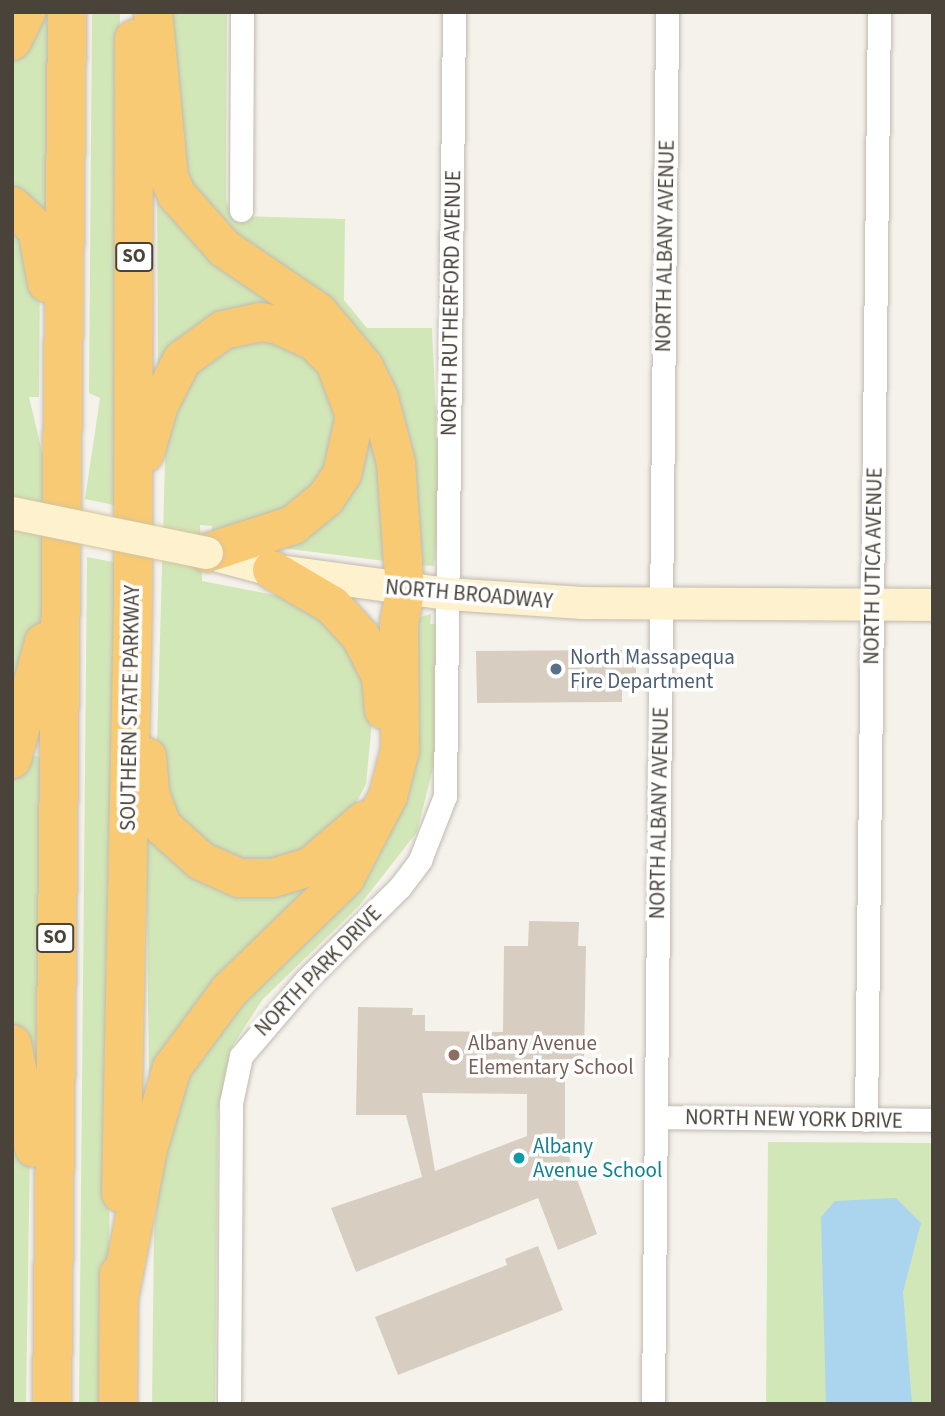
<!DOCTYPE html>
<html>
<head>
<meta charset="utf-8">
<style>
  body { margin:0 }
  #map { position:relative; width:945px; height:1416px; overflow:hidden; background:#f5f2ec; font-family:"Source Sans 3",sans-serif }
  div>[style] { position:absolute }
  .green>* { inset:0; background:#d2e7b7 }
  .water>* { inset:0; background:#abd4ef }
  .building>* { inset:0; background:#d7cec1 }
  .roads { filter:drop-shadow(0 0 2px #c1baae) drop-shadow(0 0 2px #c1baae) }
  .street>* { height:23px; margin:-11.5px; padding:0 11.5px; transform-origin:11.5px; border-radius:11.5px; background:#fff }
  .secondary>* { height:32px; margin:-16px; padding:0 16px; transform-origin:16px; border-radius:16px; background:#fdf1ce }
  .highway>* { height:38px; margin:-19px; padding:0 19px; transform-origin:19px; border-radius:19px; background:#f9ca74 }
  .bridges { filter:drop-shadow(0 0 2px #d3c49d) drop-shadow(0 0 2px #d3c49d) }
  .secondary-bridge>* { height:32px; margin:-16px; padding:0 16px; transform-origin:16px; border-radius:16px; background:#fdf1ce }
  .dots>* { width:19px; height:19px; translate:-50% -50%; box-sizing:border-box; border:4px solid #fff; border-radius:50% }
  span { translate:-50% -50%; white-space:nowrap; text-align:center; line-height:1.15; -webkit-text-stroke:7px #fff; paint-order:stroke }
  .shield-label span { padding:2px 5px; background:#fff; border:2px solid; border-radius:5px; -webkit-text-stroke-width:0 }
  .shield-label { font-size:19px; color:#4a4339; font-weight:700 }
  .street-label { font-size:21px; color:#4a4339 }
  .service-label { font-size:21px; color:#4e5e75 }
  .left { translate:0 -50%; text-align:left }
  .education-label { font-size:21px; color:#785e54 }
  .culture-label { font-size:21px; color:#0d838f }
  .frame { position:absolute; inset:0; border:14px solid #4a4339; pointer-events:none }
</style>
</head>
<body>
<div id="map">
  <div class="green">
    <i style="clip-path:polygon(47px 12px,49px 47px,48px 214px,12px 195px,12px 63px,37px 14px)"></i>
    <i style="clip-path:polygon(92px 12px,120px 12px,114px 505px,85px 499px,100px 398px,89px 393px)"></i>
    <i style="clip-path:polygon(165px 12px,227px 12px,226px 200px,231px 216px,345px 219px,344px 300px,367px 328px,432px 328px,440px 509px,434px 566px,418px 565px,410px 471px,191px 202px)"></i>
    <i style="clip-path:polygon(157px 182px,287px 296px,386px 437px,385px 561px,266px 546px,367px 437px,281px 316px,158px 369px)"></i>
    <i style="clip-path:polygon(12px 217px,40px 261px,39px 397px,29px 397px,45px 464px,42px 623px,12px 744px)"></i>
    <i style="clip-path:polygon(251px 333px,294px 339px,347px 405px,311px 508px,212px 533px,212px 526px,200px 525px,202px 581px,295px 599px,358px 650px,373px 711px,366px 784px,336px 841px,289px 870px,236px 868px,188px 841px,165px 800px,157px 744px,166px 427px,177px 387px)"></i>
    <i style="clip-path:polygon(87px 557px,118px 563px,107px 1404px,79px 1404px)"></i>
    <i style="clip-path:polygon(431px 614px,430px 624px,438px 624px,435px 760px,417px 832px,359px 906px,262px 1000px,230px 1050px,218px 1112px,215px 1404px,152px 1404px,154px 1231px,162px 1163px,190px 1071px,235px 1004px,347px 893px,416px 618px)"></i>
    <i style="clip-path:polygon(28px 754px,40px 757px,38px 1061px,32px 1067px,12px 1023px,12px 774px)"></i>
    <i style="clip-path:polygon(146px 819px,189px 865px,341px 863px,149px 1083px)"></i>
    <i style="clip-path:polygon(12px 1066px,30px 1145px,26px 1404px,12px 1404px)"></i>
    <i style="clip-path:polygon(768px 1142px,933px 1143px,933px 1404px,766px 1404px)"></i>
  </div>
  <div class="water">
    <i style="clip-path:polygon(896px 1198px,921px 1223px,903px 1292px,912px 1404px,826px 1404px,821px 1217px,835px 1201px)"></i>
  </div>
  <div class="building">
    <i style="clip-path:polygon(622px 650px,622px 658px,636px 658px,636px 681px,622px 681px,622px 702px,477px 703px,476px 651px)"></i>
    <i style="clip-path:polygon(evenodd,529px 921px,579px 922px,578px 946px,586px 946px,584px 1059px,565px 1059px,565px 1146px,597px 1234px,558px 1250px,538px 1198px,356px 1272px,331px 1208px,422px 1177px,406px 1115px,356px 1115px,358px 1007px,413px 1008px,412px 1015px,425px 1015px,425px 1031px,503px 1032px,504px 946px,528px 946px,529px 921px,422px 1093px,527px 1094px,527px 1136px,435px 1171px,422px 1093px)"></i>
    <i style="clip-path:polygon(538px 1246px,563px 1310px,398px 1375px,375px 1317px,507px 1265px,505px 1259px)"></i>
  </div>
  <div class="roads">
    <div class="street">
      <i style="left:241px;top:210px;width:198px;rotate:-89.7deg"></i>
      <i style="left:656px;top:1117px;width:277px;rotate:0.6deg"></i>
      <i style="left:866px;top:1120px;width:1108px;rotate:-89.33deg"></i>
      <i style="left:229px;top:1404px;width:301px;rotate:-89.6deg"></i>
      <i style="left:231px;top:1103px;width:48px;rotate:-78deg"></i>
      <i style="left:241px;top:1056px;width:100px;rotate:-49.5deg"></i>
      <i style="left:306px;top:980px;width:132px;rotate:-44.7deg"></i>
      <i style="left:400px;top:887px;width:34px;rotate:-53deg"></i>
      <i style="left:420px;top:860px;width:69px;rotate:-68.7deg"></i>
      <i style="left:445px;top:796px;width:784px;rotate:-89.34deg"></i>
      <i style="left:653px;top:1404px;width:1392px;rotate:-89.42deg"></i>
    </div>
    <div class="secondary">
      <i style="left:207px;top:553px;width:67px;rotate:14.7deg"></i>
      <i style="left:272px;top:570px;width:178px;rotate:7.8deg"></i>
      <i style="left:448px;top:594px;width:135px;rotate:3.8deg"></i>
      <i style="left:583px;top:603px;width:350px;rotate:0.3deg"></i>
    </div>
    <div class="highway">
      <i style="left:12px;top:41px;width:32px;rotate:-64deg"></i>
      <i style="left:12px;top:206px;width:34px;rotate:43deg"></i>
      <i style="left:37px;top:229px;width:55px;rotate:79.5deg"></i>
      <i style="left:145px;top:453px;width:50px;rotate:-73.7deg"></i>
      <i style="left:159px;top:405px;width:51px;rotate:-62.9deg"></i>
      <i style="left:182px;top:360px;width:51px;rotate:-36.2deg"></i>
      <i style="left:223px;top:330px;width:38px;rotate:-12deg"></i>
      <i style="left:260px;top:322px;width:18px;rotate:9deg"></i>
      <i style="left:278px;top:325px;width:39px;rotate:24deg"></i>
      <i style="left:314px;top:341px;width:30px;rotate:45deg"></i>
      <i style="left:335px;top:362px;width:58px;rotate:69.7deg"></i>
      <i style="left:355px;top:416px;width:59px;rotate:102.6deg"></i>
      <i style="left:342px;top:474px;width:29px;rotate:124deg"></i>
      <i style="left:326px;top:498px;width:43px;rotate:140.7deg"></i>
      <i style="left:293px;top:525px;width:90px;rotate:162deg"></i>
      <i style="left:272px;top:570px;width:69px;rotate:30.3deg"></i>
      <i style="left:332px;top:605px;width:43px;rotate:47.8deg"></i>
      <i style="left:361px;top:637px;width:45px;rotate:63.4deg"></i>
      <i style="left:381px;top:677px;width:33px;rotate:85deg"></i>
      <i style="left:147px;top:757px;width:37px;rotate:85deg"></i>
      <i style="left:150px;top:794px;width:34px;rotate:69deg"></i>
      <i style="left:162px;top:826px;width:52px;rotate:41.9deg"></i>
      <i style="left:201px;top:861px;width:42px;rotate:24.1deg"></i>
      <i style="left:239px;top:878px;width:34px"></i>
      <i style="left:273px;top:878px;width:39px;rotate:-17deg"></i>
      <i style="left:310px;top:867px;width:72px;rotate:-40.5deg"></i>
      <i style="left:12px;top:759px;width:121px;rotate:-74.7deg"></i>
      <i style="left:12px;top:1044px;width:106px;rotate:78.1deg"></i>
      <i style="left:121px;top:1193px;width:588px;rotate:-88.83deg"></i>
      <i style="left:133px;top:605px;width:566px;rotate:-89.9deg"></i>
      <i style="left:119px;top:1298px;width:152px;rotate:-79deg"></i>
      <i style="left:148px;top:1149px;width:84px;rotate:-73.5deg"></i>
      <i style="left:172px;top:1068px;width:96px;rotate:-53.5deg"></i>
      <i style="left:229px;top:991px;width:162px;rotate:-44.2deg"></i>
      <i style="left:345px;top:878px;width:93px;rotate:-62.3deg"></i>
      <i style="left:388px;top:796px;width:48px;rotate:-75.4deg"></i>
      <i style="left:400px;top:750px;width:127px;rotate:-90.5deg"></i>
      <i style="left:399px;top:623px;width:33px;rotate:-79deg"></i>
      <i style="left:405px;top:591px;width:128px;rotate:-94deg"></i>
      <i style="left:396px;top:463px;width:67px;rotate:-104.7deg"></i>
      <i style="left:379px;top:398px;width:34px;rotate:-116deg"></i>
      <i style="left:364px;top:367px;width:72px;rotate:-129.9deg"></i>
      <i style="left:318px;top:312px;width:114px;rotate:-145.8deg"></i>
      <i style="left:224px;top:248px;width:71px;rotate:-131.6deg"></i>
      <i style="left:177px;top:195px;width:19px;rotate:-115deg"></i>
      <i style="left:169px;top:178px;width:167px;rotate:-95.5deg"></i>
      <i style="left:52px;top:1404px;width:1392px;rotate:-89.38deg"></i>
      <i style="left:118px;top:1404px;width:130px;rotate:-89.6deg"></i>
    </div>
  </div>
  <div class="bridges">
    <div class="secondary-bridge">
      <i style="left:12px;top:513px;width:199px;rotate:11.6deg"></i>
    </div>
  </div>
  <div class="dots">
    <i style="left:556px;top:669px;background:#5c6f8a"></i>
    <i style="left:454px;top:1055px;background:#8d6e63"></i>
    <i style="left:519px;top:1158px;background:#0f9aa8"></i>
  </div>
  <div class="shield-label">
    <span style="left:134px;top:257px">SO</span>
    <span style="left:55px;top:938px">SO</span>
  </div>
  <div class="street-label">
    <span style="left:665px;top:246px;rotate:-89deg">NORTH ALBANY AVENUE</span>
    <span style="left:451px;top:303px;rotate:-89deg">NORTH RUTHERFORD AVENUE</span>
    <span style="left:873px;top:566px;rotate:-89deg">NORTH UTICA AVENUE</span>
    <span style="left:469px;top:594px;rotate:5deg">NORTH BROADWAY</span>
    <span style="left:130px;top:708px;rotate:-89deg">SOUTHERN STATE PARKWAY</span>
    <span style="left:659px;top:813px;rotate:-89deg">NORTH ALBANY AVENUE</span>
    <span style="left:318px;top:971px;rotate:-46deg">NORTH PARK DRIVE</span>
    <span style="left:794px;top:1119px;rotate:1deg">NORTH NEW YORK DRIVE</span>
  </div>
  <div class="service-label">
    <span class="left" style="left:570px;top:669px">North Massapequa<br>Fire Department</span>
  </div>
  <div class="education-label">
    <span class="left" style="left:468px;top:1055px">Albany Avenue<br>Elementary School</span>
  </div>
  <div class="culture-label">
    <span class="left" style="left:533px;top:1158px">Albany<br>Avenue School</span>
  </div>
  <div class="frame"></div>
</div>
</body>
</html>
